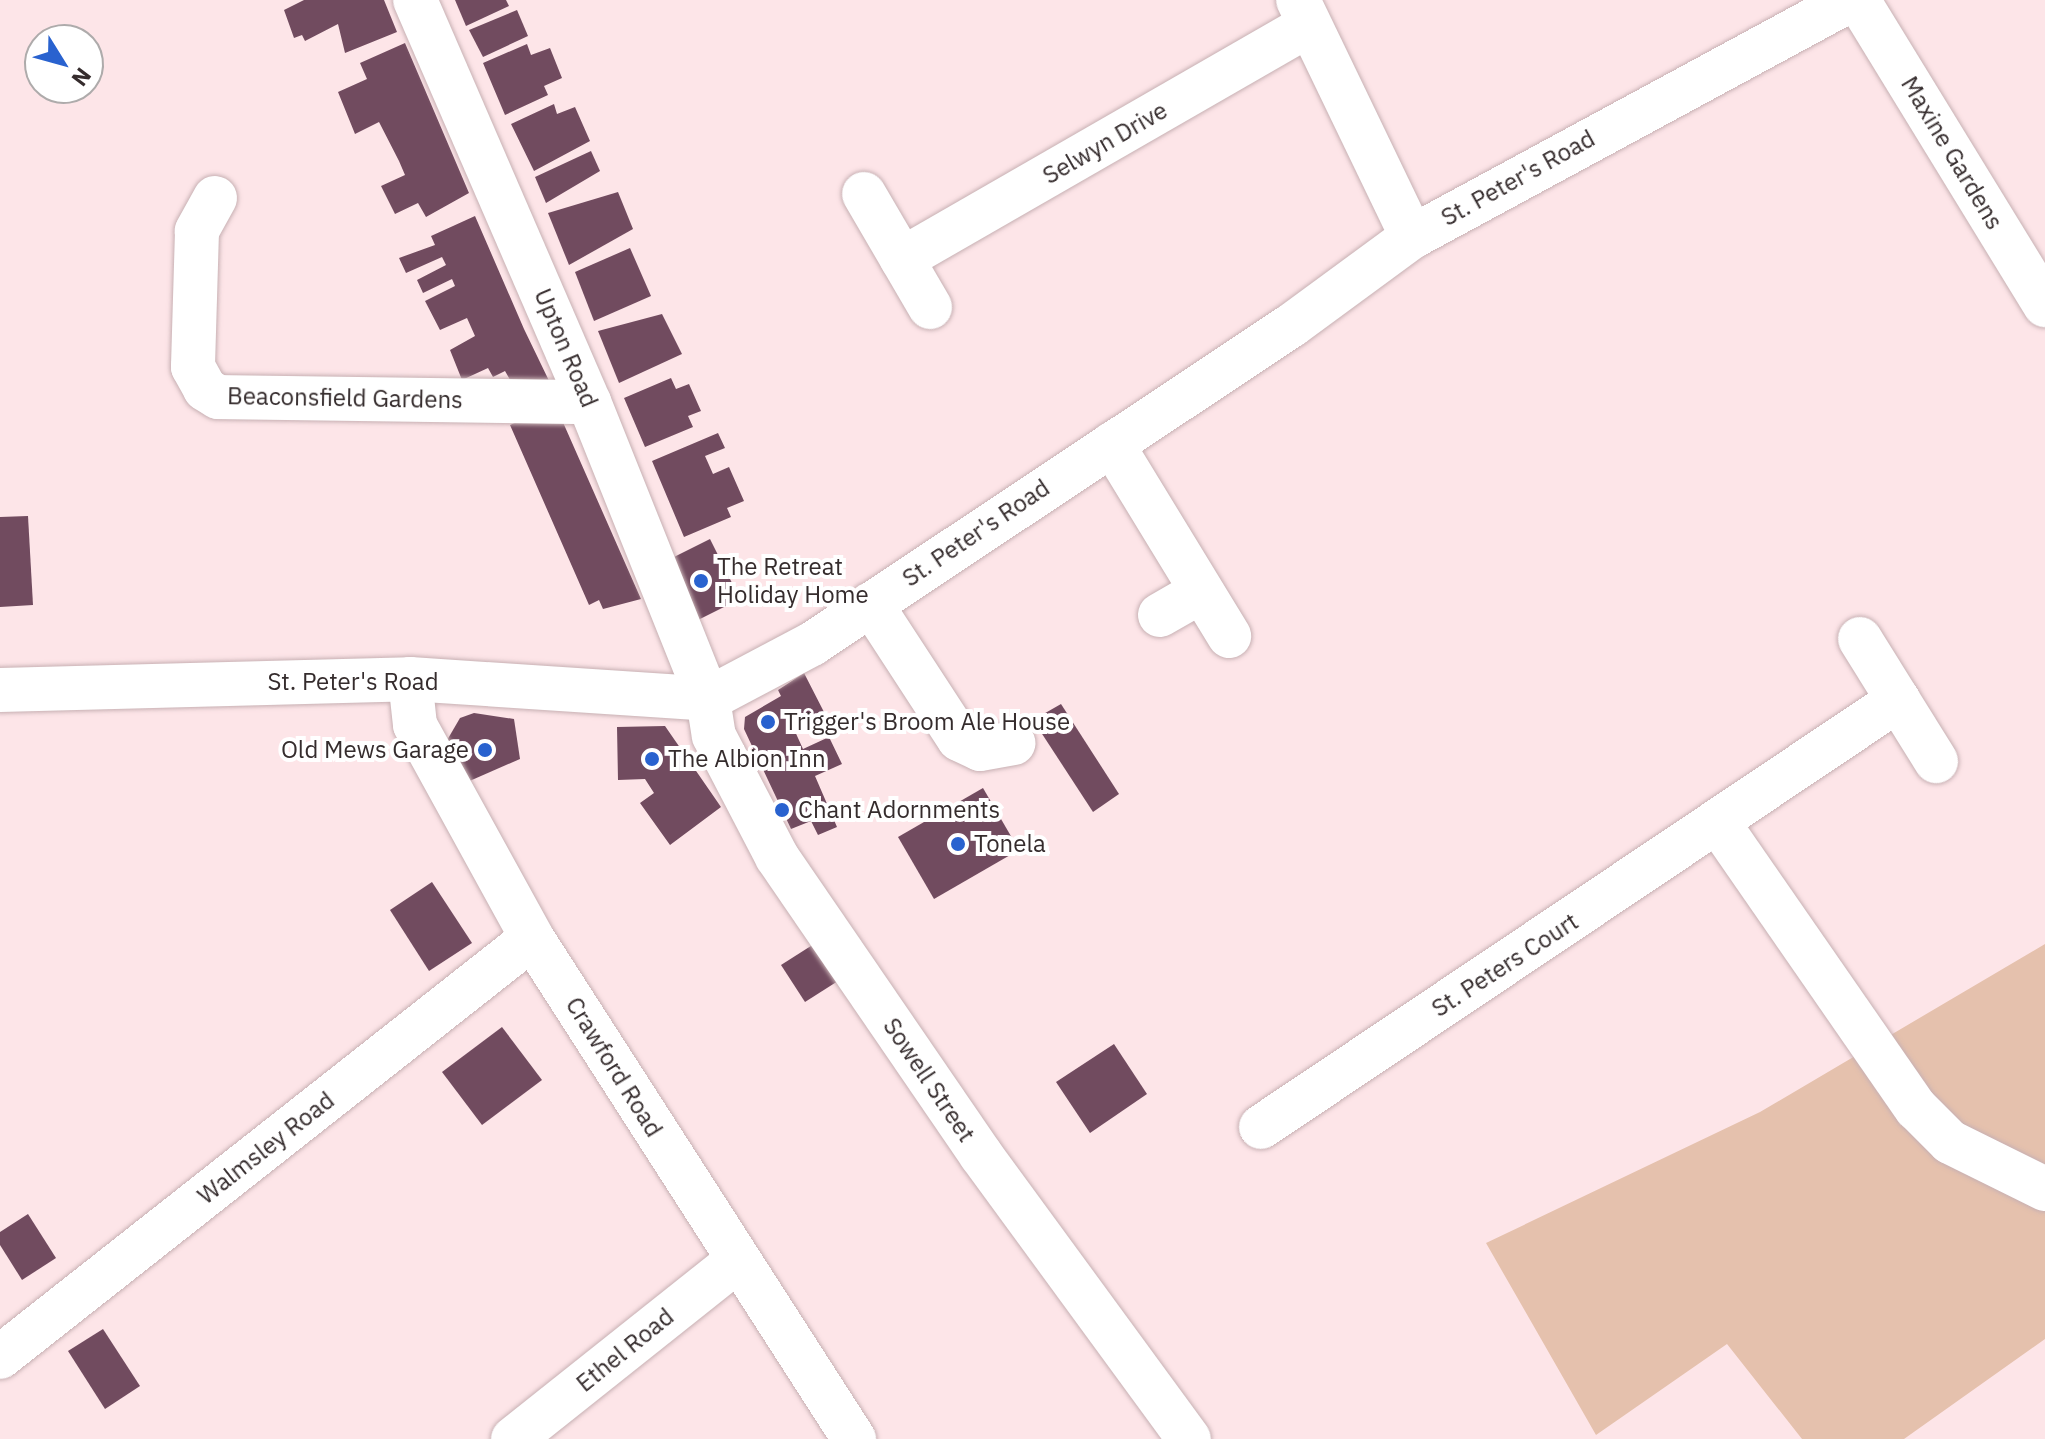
<!DOCTYPE html>
<html>
<head>
<meta charset="utf-8">
<style>
  body { margin:0 }
  #map { position:relative; width:2045px; height:1439px; overflow:hidden; background:#fde5e8; font-family:"IBM Plex Sans",sans-serif }
  div>[style] { position:absolute }
  .green>* { inset:0; background:#e5c1ad }
  .building>* { inset:0; background:#714b5f }
  .roads { filter:drop-shadow(0 0 2px #c7b0b3) drop-shadow(0 0 2px #c7b0b3) }
  .minor>* { height:44px; margin:-22px; padding:0 22px; transform-origin:22px; border-radius:22px; background:#fff }
  .dots>* { width:22px; height:22px; translate:-50% -50%; box-sizing:border-box; border:4px solid #fff; border-radius:50% }
  span { translate:-50% -50%; white-space:nowrap; text-align:center; line-height:1.15; -webkit-text-stroke:8px #fff; paint-order:stroke }
  .street-label { font-size:24px; color:#352c2d }
  .poi-label { font-size:24px; color:#352c2d }
  .left { translate:0 -50%; text-align:left }
  .right { translate:-100% -50%; text-align:right }
  .north { position:absolute; left:24px; top:24px; width:80px; height:80px; box-sizing:border-box; background:#fff; border:2px solid #aeabab; border-radius:50%; rotate:127deg; font-size:22px; font-weight:700; line-height:32px; text-align:center; color:#352c2d }
  .north::after { content:''; display:block; margin:auto; width:28px; height:36px; background:#2962cf; clip-path:polygon(50% 0,100% 100%,50% 72%,0 100%) }
</style>
</head>
<body>
<div id="map">
  <div class="green">
    <i style="clip-path:polygon(2045px 944px,2045px 1339px,1904px 1439px,1802px 1439px,1727px 1344px,1596px 1435px,1486px 1243px,1760px 1112px)"></i>
  </div>
  <div class="building">
    <i style="clip-path:polygon(304px 0,384px 0,397px 32px,345px 53px,338px 24px,305px 41px,302px 35px,294px 38px,284px 10px)"></i>
    <i style="clip-path:polygon(455px 0,506px 0,509px 6px,466px 26px)"></i>
    <i style="clip-path:polygon(517px 10px,528px 36px,483px 57px,469px 30px)"></i>
    <i style="clip-path:polygon(405px 43px,469px 193px,426px 217px,418px 203px,395px 214px,381px 186px,405px 175px,399px 161px,379px 122px,355px 134px,338px 92px,367px 79px,360px 63px)"></i>
    <i style="clip-path:polygon(527px 44px,531px 55px,550px 48px,562px 78px,544px 86px,548px 95px,505px 115px,483px 63px)"></i>
    <i style="clip-path:polygon(554px 104px,557px 114px,575px 107px,590px 141px,534px 171px,511px 124px)"></i>
    <i style="clip-path:polygon(591px 151px,600px 171px,546px 203px,535px 177px)"></i>
    <i style="clip-path:polygon(618px 192px,633px 229px,569px 265px,548px 213px)"></i>
    <i style="clip-path:polygon(475px 216px,524px 329px,553px 389px,518px 394px,505px 371px,493px 377px,488px 368px,462px 380px,450px 350px,475px 336px,467px 318px,440px 330px,425px 301px,455px 286px,452px 279px,423px 293px,417px 280px,446px 265px,442px 257px,406px 273px,399px 258px,435px 245px,431px 236px)"></i>
    <i style="clip-path:polygon(630px 248px,651px 296px,594px 321px,575px 272px)"></i>
    <i style="clip-path:polygon(662px 314px,682px 354px,619px 383px,598px 331px)"></i>
    <i style="clip-path:polygon(671px 378px,676px 389px,689px 384px,701px 411px,688px 416px,693px 427px,645px 447px,624px 398px)"></i>
    <i style="clip-path:polygon(544px 410px,558px 411px,641px 599px,603px 609px,599px 600px,589px 605px,510px 425px)"></i>
    <i style="clip-path:polygon(718px 433px,725px 448px,705px 456px,713px 474px,729px 467px,744px 501px,727px 508px,731px 517px,684px 537px,652px 461px)"></i>
    <i style="clip-path:polygon(28px 516px,33px 605px,0 607px,0 517px)"></i>
    <i style="clip-path:polygon(710px 539px,740px 599px,692px 623px,662px 563px)"></i>
    <i style="clip-path:polygon(804px 673px,825px 714px,793px 727px,803px 749px,829px 737px,842px 764px,815px 776px,837px 827px,818px 835px,811px 821px,791px 829px,744px 729px,745px 717px,781px 696px,778px 690px)"></i>
    <i style="clip-path:polygon(1061px 704px,1119px 794px,1093px 812px,1033px 720px)"></i>
    <i style="clip-path:polygon(474px 713px,514px 719px,520px 759px,465px 783px,446px 742px,460px 718px)"></i>
    <i style="clip-path:polygon(665px 726px,721px 807px,670px 845px,640px 803px,654px 793px,645px 779px,618px 780px,617px 727px)"></i>
    <i style="clip-path:polygon(983px 788px,1019px 850px,934px 899px,898px 837px)"></i>
    <i style="clip-path:polygon(432px 882px,472px 943px,429px 971px,390px 910px)"></i>
    <i style="clip-path:polygon(814px 944px,838px 981px,805px 1002px,781px 965px)"></i>
    <i style="clip-path:polygon(502px 1027px,542px 1080px,482px 1125px,442px 1072px)"></i>
    <i style="clip-path:polygon(1114px 1044px,1147px 1094px,1090px 1133px,1056px 1082px)"></i>
    <i style="clip-path:polygon(28px 1214px,56px 1258px,22px 1280px,0 1245px,0 1232px)"></i>
    <i style="clip-path:polygon(103px 1329px,140px 1386px,105px 1409px,68px 1351px)"></i>
  </div>
  <div class="roads">
    <div class="minor">
      <i style="left:415px;top:0;width:438px;rotate:66.6deg"></i>
      <i style="left:589px;top:402px;width:320px;rotate:68.2deg"></i>
      <i style="left:708px;top:699px;width:37px;rotate:81deg"></i>
      <i style="left:714px;top:736px;width:136px;rotate:62.5deg"></i>
      <i style="left:777px;top:857px;width:361px;rotate:55.6deg"></i>
      <i style="left:981px;top:1155px;width:352px;rotate:53.8deg"></i>
      <i style="left:1298px;top:0;width:263px;rotate:64.3deg"></i>
      <i style="left:1858px;top:0;width:358px;rotate:58.5deg"></i>
      <i style="left:864px;top:194px;width:131px;rotate:59.7deg"></i>
      <i style="left:215px;top:198px;width:38px;rotate:119deg"></i>
      <i style="left:197px;top:231px;width:136px;rotate:91.7deg"></i>
      <i style="left:193px;top:367px;width:25px;rotate:61deg"></i>
      <i style="left:205px;top:389px;width:15px;rotate:32deg"></i>
      <i style="left:218px;top:397px;width:371px;rotate:0.8deg"></i>
      <i style="left:902px;top:259px;width:467px;rotate:-29.9deg"></i>
      <i style="left:1112px;top:444px;width:225px;rotate:58.6deg"></i>
      <i style="left:871px;top:604px;width:161px;rotate:56.9deg"></i>
      <i style="left:959px;top:739px;width:23px;rotate:25deg"></i>
      <i style="left:980px;top:749px;width:34px;rotate:-10deg"></i>
      <i style="left:1160px;top:615px;width:46px;rotate:-29.9deg"></i>
      <i style="left:1860px;top:639px;width:144px;rotate:58.1deg"></i>
      <i style="left:410px;top:679px;width:46px;rotate:83.8deg"></i>
      <i style="left:415px;top:725px;width:243px;rotate:61.2deg"></i>
      <i style="left:532px;top:938px;width:596px;rotate:57.27deg"></i>
      <i style="left:0;top:690px;width:410px;rotate:-1.5deg"></i>
      <i style="left:410px;top:679px;width:299px;rotate:3.8deg"></i>
      <i style="left:708px;top:699px;width:118px;rotate:-27.9deg"></i>
      <i style="left:812px;top:644px;width:576px;rotate:-33.61deg"></i>
      <i style="left:1292px;top:325px;width:149px;rotate:-36.3deg"></i>
      <i style="left:1412px;top:237px;width:499px;rotate:-28.4deg"></i>
      <i style="left:1719px;top:824px;width:346px;rotate:55.3deg"></i>
      <i style="left:1916px;top:1108px;width:48px;rotate:45deg"></i>
      <i style="left:1950px;top:1142px;width:106px;rotate:26.3deg"></i>
      <i style="left:1261px;top:1127px;width:767px;rotate:-33.84deg"></i>
      <i style="left:0;top:1357px;width:677px;rotate:-38.22deg"></i>
      <i style="left:513px;top:1439px;width:286px;rotate:-38.5deg"></i>
    </div>
  </div>
  <div class="dots">
    <i style="left:701px;top:581px;background:#2962cf"></i>
    <i style="left:768px;top:722px;background:#2962cf"></i>
    <i style="left:485px;top:750px;background:#2962cf"></i>
    <i style="left:652px;top:759px;background:#2962cf"></i>
    <i style="left:782px;top:810px;background:#2962cf"></i>
    <i style="left:958px;top:844px;background:#2962cf"></i>
  </div>
  <div class="street-label">
    <span style="left:1105px;top:143px;rotate:-30deg">Selwyn Drive</span>
    <span style="left:1952px;top:153px;rotate:59deg">Maxine Gardens</span>
    <span style="left:1518px;top:178px;rotate:-29deg">St. Peter's Road</span>
    <span style="left:566px;top:348px;rotate:67deg">Upton Road</span>
    <span style="left:345px;top:398px;rotate:1deg">Beaconsfield Gardens</span>
    <span style="left:976px;top:533px;rotate:-34deg">St. Peter's Road</span>
    <span style="left:353px;top:682px">St. Peter's Road</span>
    <span style="left:1505px;top:965px;rotate:-33deg">St. Peters Court</span>
    <span style="left:614px;top:1067px;rotate:58deg">Crawford Road</span>
    <span style="left:929px;top:1080px;rotate:56deg">Sowell Street</span>
    <span style="left:266px;top:1148px;rotate:-38deg">Walmsley Road</span>
    <span style="left:625px;top:1350px;rotate:-39deg">Ethel Road</span>
  </div>
  <div class="poi-label">
    <span class="left" style="left:717px;top:581px">The Retreat<br>Holiday Home</span>
    <span class="left" style="left:784px;top:722px">Trigger's Broom Ale House</span>
    <span class="right" style="left:469px;top:750px">Old Mews Garage</span>
    <span class="left" style="left:668px;top:759px">The Albion Inn</span>
    <span class="left" style="left:798px;top:810px">Chant Adornments</span>
    <span class="left" style="left:974px;top:844px">Tonela</span>
  </div>
  <div class="north">N</div>
</div>
</body>
</html>
